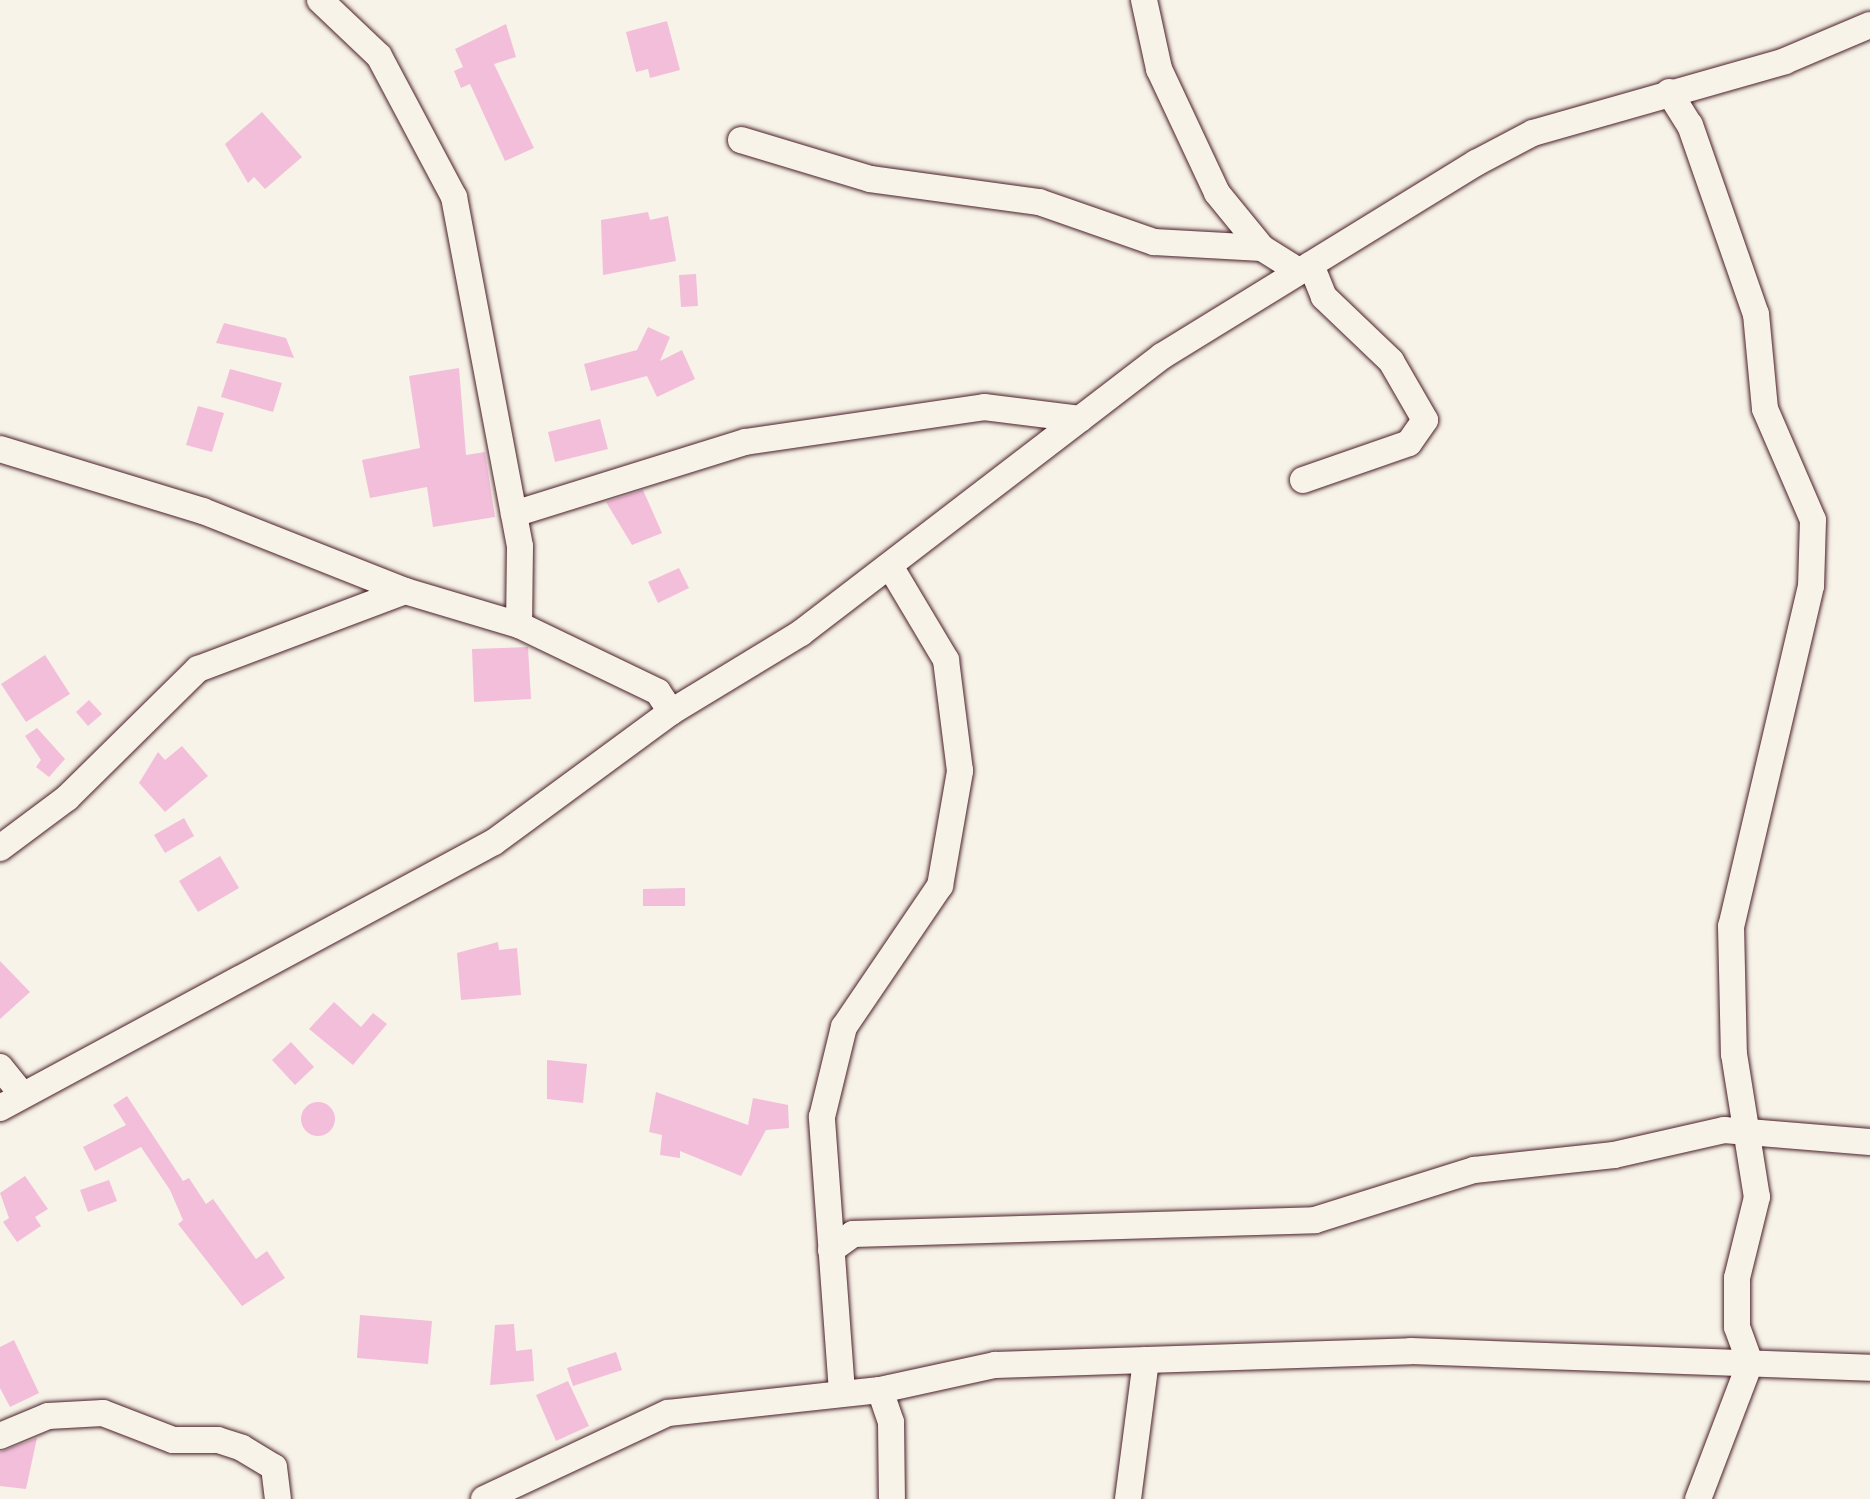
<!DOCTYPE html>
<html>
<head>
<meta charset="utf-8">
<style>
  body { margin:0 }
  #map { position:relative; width:1870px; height:1499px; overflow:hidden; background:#f7f3e8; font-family:"Playpen Sans",sans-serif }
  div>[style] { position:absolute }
  .building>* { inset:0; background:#f3beda }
  .round { border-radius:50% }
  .roads { filter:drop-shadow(0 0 2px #4a1f2b) drop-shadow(0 0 2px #4a1f2b) }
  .minor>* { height:26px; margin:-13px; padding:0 13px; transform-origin:13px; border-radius:13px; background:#f7f3e8 }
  span { translate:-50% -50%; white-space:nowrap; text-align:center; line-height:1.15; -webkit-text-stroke:7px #f7f3e8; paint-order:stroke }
</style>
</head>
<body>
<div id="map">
  <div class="building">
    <i style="clip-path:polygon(667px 21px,680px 70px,650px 78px,648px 69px,636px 72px,626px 32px)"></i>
    <i style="clip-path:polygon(506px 24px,516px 57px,494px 64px,534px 148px,505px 161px,470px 84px,461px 88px,454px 71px,463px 67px,455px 49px)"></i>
    <i style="clip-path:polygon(262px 112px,302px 157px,265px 189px,254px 177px,248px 183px,225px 144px)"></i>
    <i style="clip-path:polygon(648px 212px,650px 220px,668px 216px,676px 261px,603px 275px,601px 220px)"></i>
    <i style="clip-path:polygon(696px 274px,698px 306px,681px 307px,679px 275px)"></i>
    <i style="clip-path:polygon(224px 323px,286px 338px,294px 358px,216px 343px)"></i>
    <i style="clip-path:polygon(648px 327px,670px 337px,660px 361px,682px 350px,695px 379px,657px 397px,647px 376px,591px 391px,584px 364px,637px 350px)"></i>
    <i style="clip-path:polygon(459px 368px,466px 455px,485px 452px,495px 517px,433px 527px,427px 487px,370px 498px,362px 460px,420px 448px,409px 376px)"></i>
    <i style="clip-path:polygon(230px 369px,282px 383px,273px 412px,221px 397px)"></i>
    <i style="clip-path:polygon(198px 406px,224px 413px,212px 452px,186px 445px)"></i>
    <i style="clip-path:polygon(600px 419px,608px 449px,555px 462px,548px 432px)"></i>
    <i style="clip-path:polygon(643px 490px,662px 533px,632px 545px,606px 502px)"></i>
    <i style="clip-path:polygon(679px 568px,689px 588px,658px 603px,648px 582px)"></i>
    <i style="clip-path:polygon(528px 647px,531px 699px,474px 702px,472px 649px)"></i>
    <i style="clip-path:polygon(45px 655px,70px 694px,26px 722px,1px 684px)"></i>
    <i style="clip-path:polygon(89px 700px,102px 714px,88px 726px,76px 712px)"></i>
    <i style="clip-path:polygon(37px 728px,65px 759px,49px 777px,36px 767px,41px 760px,25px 736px)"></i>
    <i style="clip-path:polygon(182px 746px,208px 776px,165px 812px,139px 783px,158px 752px,165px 760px)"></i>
    <i style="clip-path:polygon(184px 818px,194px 836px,165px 853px,154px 835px)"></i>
    <i style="clip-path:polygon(220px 856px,239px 888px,198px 912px,179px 881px)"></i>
    <i style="clip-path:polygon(685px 888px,685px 906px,643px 906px,643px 889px)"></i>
    <i style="clip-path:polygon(498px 942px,499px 950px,517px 948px,521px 995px,461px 1000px,457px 953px)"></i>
    <i style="clip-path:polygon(0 961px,30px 992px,0 1019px)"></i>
    <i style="clip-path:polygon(334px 1002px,361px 1027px,373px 1013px,387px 1024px,353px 1065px,309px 1029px)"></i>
    <i style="clip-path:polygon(291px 1042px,314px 1067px,295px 1085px,272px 1060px)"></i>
    <i style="clip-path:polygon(547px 1060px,587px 1064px,583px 1103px,547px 1099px)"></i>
    <i style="clip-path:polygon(656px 1092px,748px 1125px,753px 1098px,788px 1105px,789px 1128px,766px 1130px,741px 1176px,680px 1151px,680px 1158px,660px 1155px,662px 1135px,649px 1132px)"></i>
    <i style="clip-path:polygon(127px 1096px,183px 1181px,189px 1178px,206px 1204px,213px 1199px,256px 1259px,267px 1251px,285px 1278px,242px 1306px,178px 1224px,183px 1220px,170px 1190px,141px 1147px,95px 1171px,83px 1147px,126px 1125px,113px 1105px)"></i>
    <i class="round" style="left:301px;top:1102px;width:34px;height:34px"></i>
    <i style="clip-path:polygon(25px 1176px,48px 1209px,35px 1217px,41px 1226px,17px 1242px,3px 1222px,9px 1218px,0 1193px)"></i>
    <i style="clip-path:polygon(109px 1180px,117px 1201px,88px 1212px,80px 1190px)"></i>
    <i style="clip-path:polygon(360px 1315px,432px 1321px,428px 1364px,357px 1358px)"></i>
    <i style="clip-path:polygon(514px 1324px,516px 1351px,532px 1349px,534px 1381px,490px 1385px,495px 1325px)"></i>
    <i style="clip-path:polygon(14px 1340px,39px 1393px,10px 1407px,0 1388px,0 1347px)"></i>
    <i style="clip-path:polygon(616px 1352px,622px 1370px,573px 1386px,567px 1368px)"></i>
    <i style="clip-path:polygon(568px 1381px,589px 1426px,556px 1441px,536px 1395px)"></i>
    <i style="clip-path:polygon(37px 1438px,26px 1489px,0 1486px,0 1452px)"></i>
  </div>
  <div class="roads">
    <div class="minor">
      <i style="left:320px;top:0;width:81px;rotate:43.5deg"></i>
      <i style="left:379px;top:56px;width:160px;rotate:62deg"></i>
      <i style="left:454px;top:197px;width:355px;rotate:79.3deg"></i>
      <i style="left:520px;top:546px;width:79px;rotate:90.7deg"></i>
      <i style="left:1144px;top:0;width:71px;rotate:77.7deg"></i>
      <i style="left:1159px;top:69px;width:137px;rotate:64.9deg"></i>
      <i style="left:1217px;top:193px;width:71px;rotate:50.7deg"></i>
      <i style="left:1262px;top:248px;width:41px;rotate:32.2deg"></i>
      <i style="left:1669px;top:92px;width:39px;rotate:58deg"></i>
      <i style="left:1690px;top:125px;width:200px;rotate:70.8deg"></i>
      <i style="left:1756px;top:314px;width:95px;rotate:84.6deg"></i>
      <i style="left:1765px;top:409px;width:121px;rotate:66.6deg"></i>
      <i style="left:1813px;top:520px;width:66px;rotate:91.7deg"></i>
      <i style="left:1811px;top:586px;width:349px;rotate:103.2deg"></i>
      <i style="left:1731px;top:926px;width:128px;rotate:88.7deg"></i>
      <i style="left:1734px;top:1054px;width:145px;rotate:80.9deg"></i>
      <i style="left:1757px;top:1197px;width:83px;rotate:103.9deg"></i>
      <i style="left:1737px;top:1278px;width:49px;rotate:90deg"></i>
      <i style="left:1737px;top:1327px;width:38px;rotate:70deg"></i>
      <i style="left:1750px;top:1363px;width:146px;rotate:110.9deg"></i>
      <i style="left:741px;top:140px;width:135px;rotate:16.8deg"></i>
      <i style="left:870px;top:179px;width:171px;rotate:7.8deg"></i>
      <i style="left:1039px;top:202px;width:122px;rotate:19.2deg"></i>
      <i style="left:1154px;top:242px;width:108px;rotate:3.2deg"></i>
      <i style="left:0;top:449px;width:212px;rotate:17deg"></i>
      <i style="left:203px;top:511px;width:217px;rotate:21.6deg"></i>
      <i style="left:405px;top:591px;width:119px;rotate:16.6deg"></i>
      <i style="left:519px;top:625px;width:154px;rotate:25.7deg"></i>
      <i style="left:658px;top:692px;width:24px;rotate:57deg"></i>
      <i style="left:1303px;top:480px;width:112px;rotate:-19.2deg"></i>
      <i style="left:1409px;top:443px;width:28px;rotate:-55deg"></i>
      <i style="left:1425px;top:420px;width:68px;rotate:-120deg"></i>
      <i style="left:1391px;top:361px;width:93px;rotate:-136.3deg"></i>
      <i style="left:1324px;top:297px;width:35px;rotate:-112deg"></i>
      <i style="left:514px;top:514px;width:242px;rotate:-17.3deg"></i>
      <i style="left:745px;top:442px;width:242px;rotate:-8.3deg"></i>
      <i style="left:984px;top:407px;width:97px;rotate:7.1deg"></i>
      <i style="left:0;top:848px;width:84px;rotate:-36.7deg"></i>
      <i style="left:67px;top:798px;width:184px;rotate:-44.6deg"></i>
      <i style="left:198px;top:669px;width:221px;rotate:-20.6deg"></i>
      <i style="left:0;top:1067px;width:32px;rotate:51deg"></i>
      <i style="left:0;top:1108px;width:561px;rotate:-28.3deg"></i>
      <i style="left:494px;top:842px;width:220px;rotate:-36.3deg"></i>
      <i style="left:671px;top:712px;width:152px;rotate:-31.3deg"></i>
      <i style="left:801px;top:633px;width:455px;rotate:-37.5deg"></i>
      <i style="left:1162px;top:356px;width:369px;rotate:-31.6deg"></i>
      <i style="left:1476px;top:163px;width:64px;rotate:-27.8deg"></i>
      <i style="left:1533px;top:133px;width:262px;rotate:-15.9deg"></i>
      <i style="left:1785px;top:61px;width:92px;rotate:-23deg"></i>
      <i style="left:831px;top:1250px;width:27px;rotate:-36deg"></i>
      <i style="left:853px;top:1234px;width:462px;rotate:-1.7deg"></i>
      <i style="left:1315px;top:1220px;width:167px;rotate:-17.5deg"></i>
      <i style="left:1474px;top:1170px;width:141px;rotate:-6.1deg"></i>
      <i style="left:1614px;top:1155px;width:113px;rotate:-12.8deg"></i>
      <i style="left:1724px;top:1130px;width:146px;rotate:4.7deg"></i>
      <i style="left:880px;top:1390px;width:34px;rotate:71deg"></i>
      <i style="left:891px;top:1422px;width:77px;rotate:89.3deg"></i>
      <i style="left:842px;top:1392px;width:276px;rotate:-94.2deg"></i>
      <i style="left:822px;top:1117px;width:93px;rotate:-76.3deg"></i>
      <i style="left:844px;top:1027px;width:171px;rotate:-55.8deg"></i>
      <i style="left:940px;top:886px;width:117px;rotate:-80.1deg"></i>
      <i style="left:960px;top:771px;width:112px;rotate:-97.2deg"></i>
      <i style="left:946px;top:660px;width:109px;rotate:-120.8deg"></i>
      <i style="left:0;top:1436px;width:52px;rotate:-22.6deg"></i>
      <i style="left:48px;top:1416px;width:55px;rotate:-3.1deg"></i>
      <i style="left:103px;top:1413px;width:75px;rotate:21.1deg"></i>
      <i style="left:173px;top:1440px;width:45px"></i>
      <i style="left:218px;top:1440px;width:25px;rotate:18deg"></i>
      <i style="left:242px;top:1448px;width:37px;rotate:31deg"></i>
      <i style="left:274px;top:1467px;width:32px;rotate:83deg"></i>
      <i style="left:484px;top:1499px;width:203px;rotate:-25.1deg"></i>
      <i style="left:668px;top:1413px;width:213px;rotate:-6.2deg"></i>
      <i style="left:880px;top:1390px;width:118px;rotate:-12.3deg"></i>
      <i style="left:995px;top:1365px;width:416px;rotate:-1.9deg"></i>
      <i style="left:1411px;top:1351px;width:459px;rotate:2.1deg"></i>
      <i style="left:1128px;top:1499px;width:140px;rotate:-82.6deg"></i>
    </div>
  </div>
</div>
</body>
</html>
